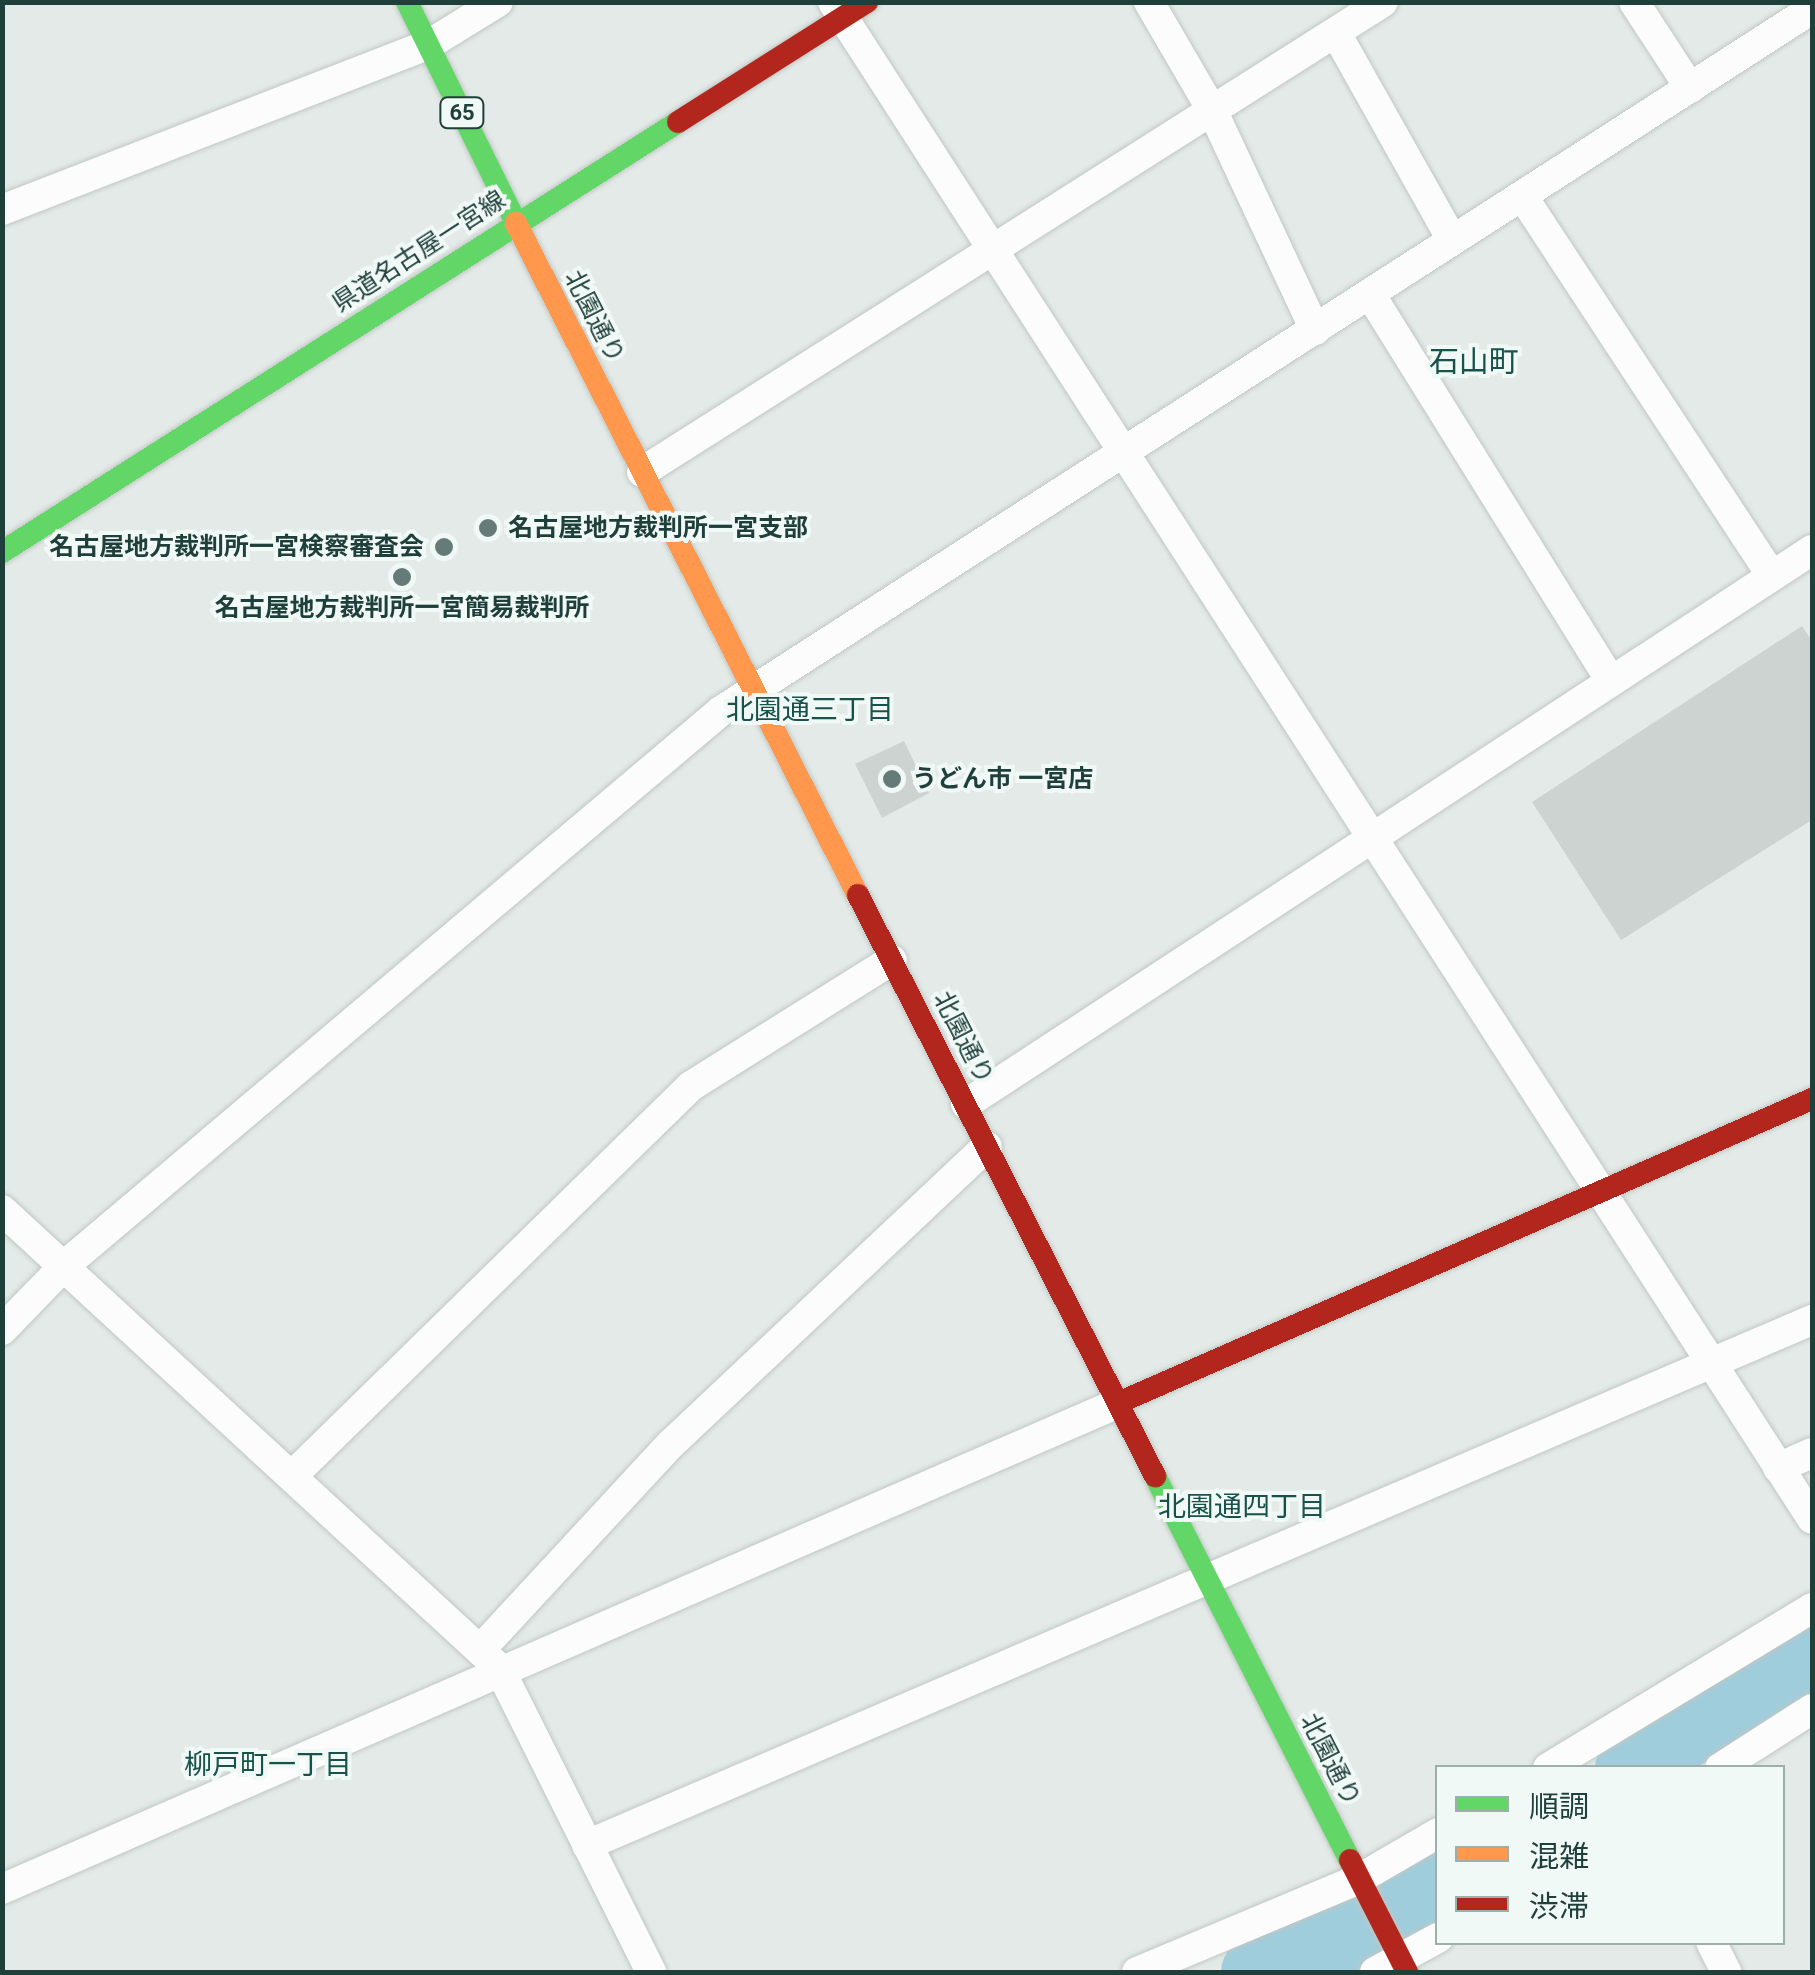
<!DOCTYPE html>
<html>
<head>
<meta charset="utf-8">
<style>
  body { margin:0 }
  #map { position:relative; width:1815px; height:1975px; overflow:hidden; background:#e3eae7; font-family:Roboto,"Noto Sans JP",sans-serif }
  div>[style] { position:absolute }
  .river>* { height:70px; margin:-35px; padding:0 35px; transform-origin:35px; border-radius:35px; background:#a0cddc }
  .building>* { inset:0; background:#cdd3d1 }
  .roads { filter:drop-shadow(0 0 2px #c0c7c4) drop-shadow(0 0 2px #c0c7c4) }
  .street>* { height:30px; margin:-15px; padding:0 15px; transform-origin:15px; border-radius:15px; background:#fbfcfb }
  .fast>* { height:22px; margin:-11px; padding:0 11px; transform-origin:11px; border-radius:11px; background:#63d668 }
  .slow>* { height:22px; margin:-11px; padding:0 11px; transform-origin:11px; border-radius:11px; background:#ff974d }
  .jam>* { height:22px; margin:-11px; padding:0 11px; transform-origin:11px; border-radius:11px; background:#b3261e }
  .dots>* { width:28px; height:28px; translate:-50% -50%; box-sizing:border-box; border:5px solid #f1f9f6; border-radius:50% }
  span { translate:-50% -50%; white-space:nowrap; text-align:center; line-height:1.15; -webkit-text-stroke:8px #f1f9f6; paint-order:stroke }
  .shield-label span { padding:2px 8px; background:#f1f9f6; border:2px solid; border-radius:8px; -webkit-text-stroke-width:0 }
  .shield-label { font-size:22px; color:#1f3f3a; font-weight:700 }
  .street-label { font-size:25px; color:#1f3f3a }
  .poi-label { font-size:25px; color:#1f3f3a; font-weight:700 }
  .left { translate:0 -50%; text-align:left }
  .right { translate:-100% -50%; text-align:right }
  .neighbourhood-label { font-size:28px; color:#19524b }
  .quarter-label { font-size:30px; color:#19524b }
  .frame { position:absolute; inset:0; border:5px solid #1f3f3a; pointer-events:none }
  .legend { position:absolute; left:1435px; top:1765px; width:350px; height:180px; box-sizing:border-box; background:#f1f9f6; border:2px solid #9dafab; margin:0; padding:12px 18px; list-style:none; font-size:30px; color:#1f3f3a }
  .legend li { display:flex; align-items:center; gap:20px; height:50px }
  .legend b { width:50px; border:2px solid #9dafab }
</style>
</head>
<body>
<div id="map">
  <div class="river">
    <i style="left:1630px;top:1768px;width:215px;rotate:-32.1deg"></i>
    <i style="left:1256px;top:1972px;width:130px;rotate:-21.2deg"></i>
    <i style="left:1377px;top:1925px;width:72px;rotate:-31.9deg"></i>
  </div>
  <div class="building">
    <i style="clip-path:polygon(1802px 626px,1812px 641px,1812px 820px,1621px 940px,1532px 802px)"></i>
    <i style="clip-path:polygon(904px 741px,929px 793px,882px 818px,855px 764px)"></i>
  </div>
  <div class="roads">
    <div class="street">
      <i style="left:833px;top:2px;width:1805px;rotate:57.16deg"></i>
      <i style="left:1149px;top:2px;width:127px;rotate:59.8deg"></i>
      <i style="left:1213px;top:112px;width:241px;rotate:64.9deg"></i>
      <i style="left:1634px;top:2px;width:103px;rotate:56.9deg"></i>
      <i style="left:1336px;top:33px;width:237px;rotate:60.7deg"></i>
      <i style="left:1523px;top:197px;width:453px;rotate:56.7deg"></i>
      <i style="left:2px;top:210px;width:457px;rotate:-21.2deg"></i>
      <i style="left:428px;top:45px;width:82px;rotate:-31.6deg"></i>
      <i style="left:1370px;top:294px;width:456px;rotate:58.1deg"></i>
      <i style="left:642px;top:472px;width:877px;rotate:-32.39deg"></i>
      <i style="left:966px;top:1104px;width:1011px;rotate:-33.22deg"></i>
      <i style="left:2px;top:1210px;width:676px;rotate:42.66deg"></i>
      <i style="left:499px;top:1668px;width:340px;rotate:63.4deg"></i>
      <i style="left:2px;top:1330px;width:89px;rotate:-45.9deg"></i>
      <i style="left:64px;top:1266px;width:860px;rotate:-40.19deg"></i>
      <i style="left:721px;top:711px;width:1297px;rotate:-32.76deg"></i>
      <i style="left:1778px;top:1468px;width:37px;rotate:-24deg"></i>
      <i style="left:294px;top:1474px;width:555px;rotate:-44.34deg"></i>
      <i style="left:691px;top:1086px;width:237px;rotate:-32.1deg"></i>
      <i style="left:480px;top:1650px;width:281px;rotate:-47.2deg"></i>
      <i style="left:671px;top:1444px;width:434px;rotate:-43.3deg"></i>
      <i style="left:1548px;top:1768px;width:309px;rotate:-31.2deg"></i>
      <i style="left:1720px;top:1768px;width:109px;rotate:-32.7deg"></i>
      <i style="left:587px;top:1845px;width:1333px;rotate:-23.2deg"></i>
      <i style="left:2px;top:1889px;width:1217px;rotate:-23.53deg"></i>
      <i style="left:1711px;top:1942px;width:34px;rotate:63deg"></i>
      <i style="left:1137px;top:1972px;width:241px;rotate:-22.7deg"></i>
      <i style="left:1359px;top:1879px;width:91px;rotate:-30.2deg"></i>
      <i style="left:1375px;top:1972px;width:72px;rotate:-28.4deg"></i>
    </div>
    <div class="fast">
      <i style="left:407px;top:2px;width:246px;rotate:63.7deg"></i>
      <i style="left:2px;top:552px;width:801px;rotate:-32.46deg"></i>
      <i style="left:1155px;top:1476px;width:431px;rotate:63.1deg"></i>
    </div>
    <div class="slow">
      <i style="left:516px;top:223px;width:754px;rotate:63.03deg"></i>
    </div>
    <div class="jam">
      <i style="left:678px;top:122px;width:224px;rotate:-32.4deg"></i>
      <i style="left:858px;top:895px;width:653px;rotate:62.92deg"></i>
      <i style="left:1118px;top:1403px;width:758px;rotate:-23.66deg"></i>
      <i style="left:1350px;top:1860px;width:126px;rotate:63deg"></i>
    </div>
  </div>
  <div class="dots">
    <i style="left:488px;top:528px;background:#647b77"></i>
    <i style="left:444px;top:547px;background:#647b77"></i>
    <i style="left:402px;top:577px;background:#647b77"></i>
    <i style="left:892px;top:779px;background:#647b77"></i>
  </div>
  <div class="shield-label">
    <span style="left:462px;top:113px">65</span>
  </div>
  <div class="street-label">
    <span style="left:419px;top:252px;rotate:-33deg">県道名古屋一宮線</span>
    <span style="left:594px;top:317px;rotate:63deg">北園通り</span>
    <span style="left:963px;top:1038px;rotate:63deg">北園通り</span>
    <span style="left:1330px;top:1760px;rotate:63deg">北園通り</span>
  </div>
  <div class="poi-label">
    <span class="left" style="left:508px;top:528px">名古屋地方裁判所一宮支部</span>
    <span class="right" style="left:424px;top:547px">名古屋地方裁判所一宮検察審査会</span>
    <span style="left:402px;top:608px">名古屋地方裁判所一宮簡易裁判所</span>
    <span class="left" style="left:912px;top:779px">うどん市 一宮店</span>
  </div>
  <div class="neighbourhood-label">
    <span style="left:810px;top:710px">北園通三丁目</span>
    <span style="left:1242px;top:1507px">北園通四丁目</span>
    <span style="left:268px;top:1765px">柳戸町一丁目</span>
  </div>
  <div class="quarter-label">
    <span style="left:1474px;top:362px">石山町</span>
  </div>
  <div class="frame"></div>
  <ul class="legend">
  <li><b style="height:12px;background:#63d668"></b>順調</li>
  <li><b style="height:12px;background:#ff974d"></b>混雑</li>
  <li><b style="height:12px;background:#b3261e"></b>渋滞</li>
  </ul>
</div>
</body>
</html>
